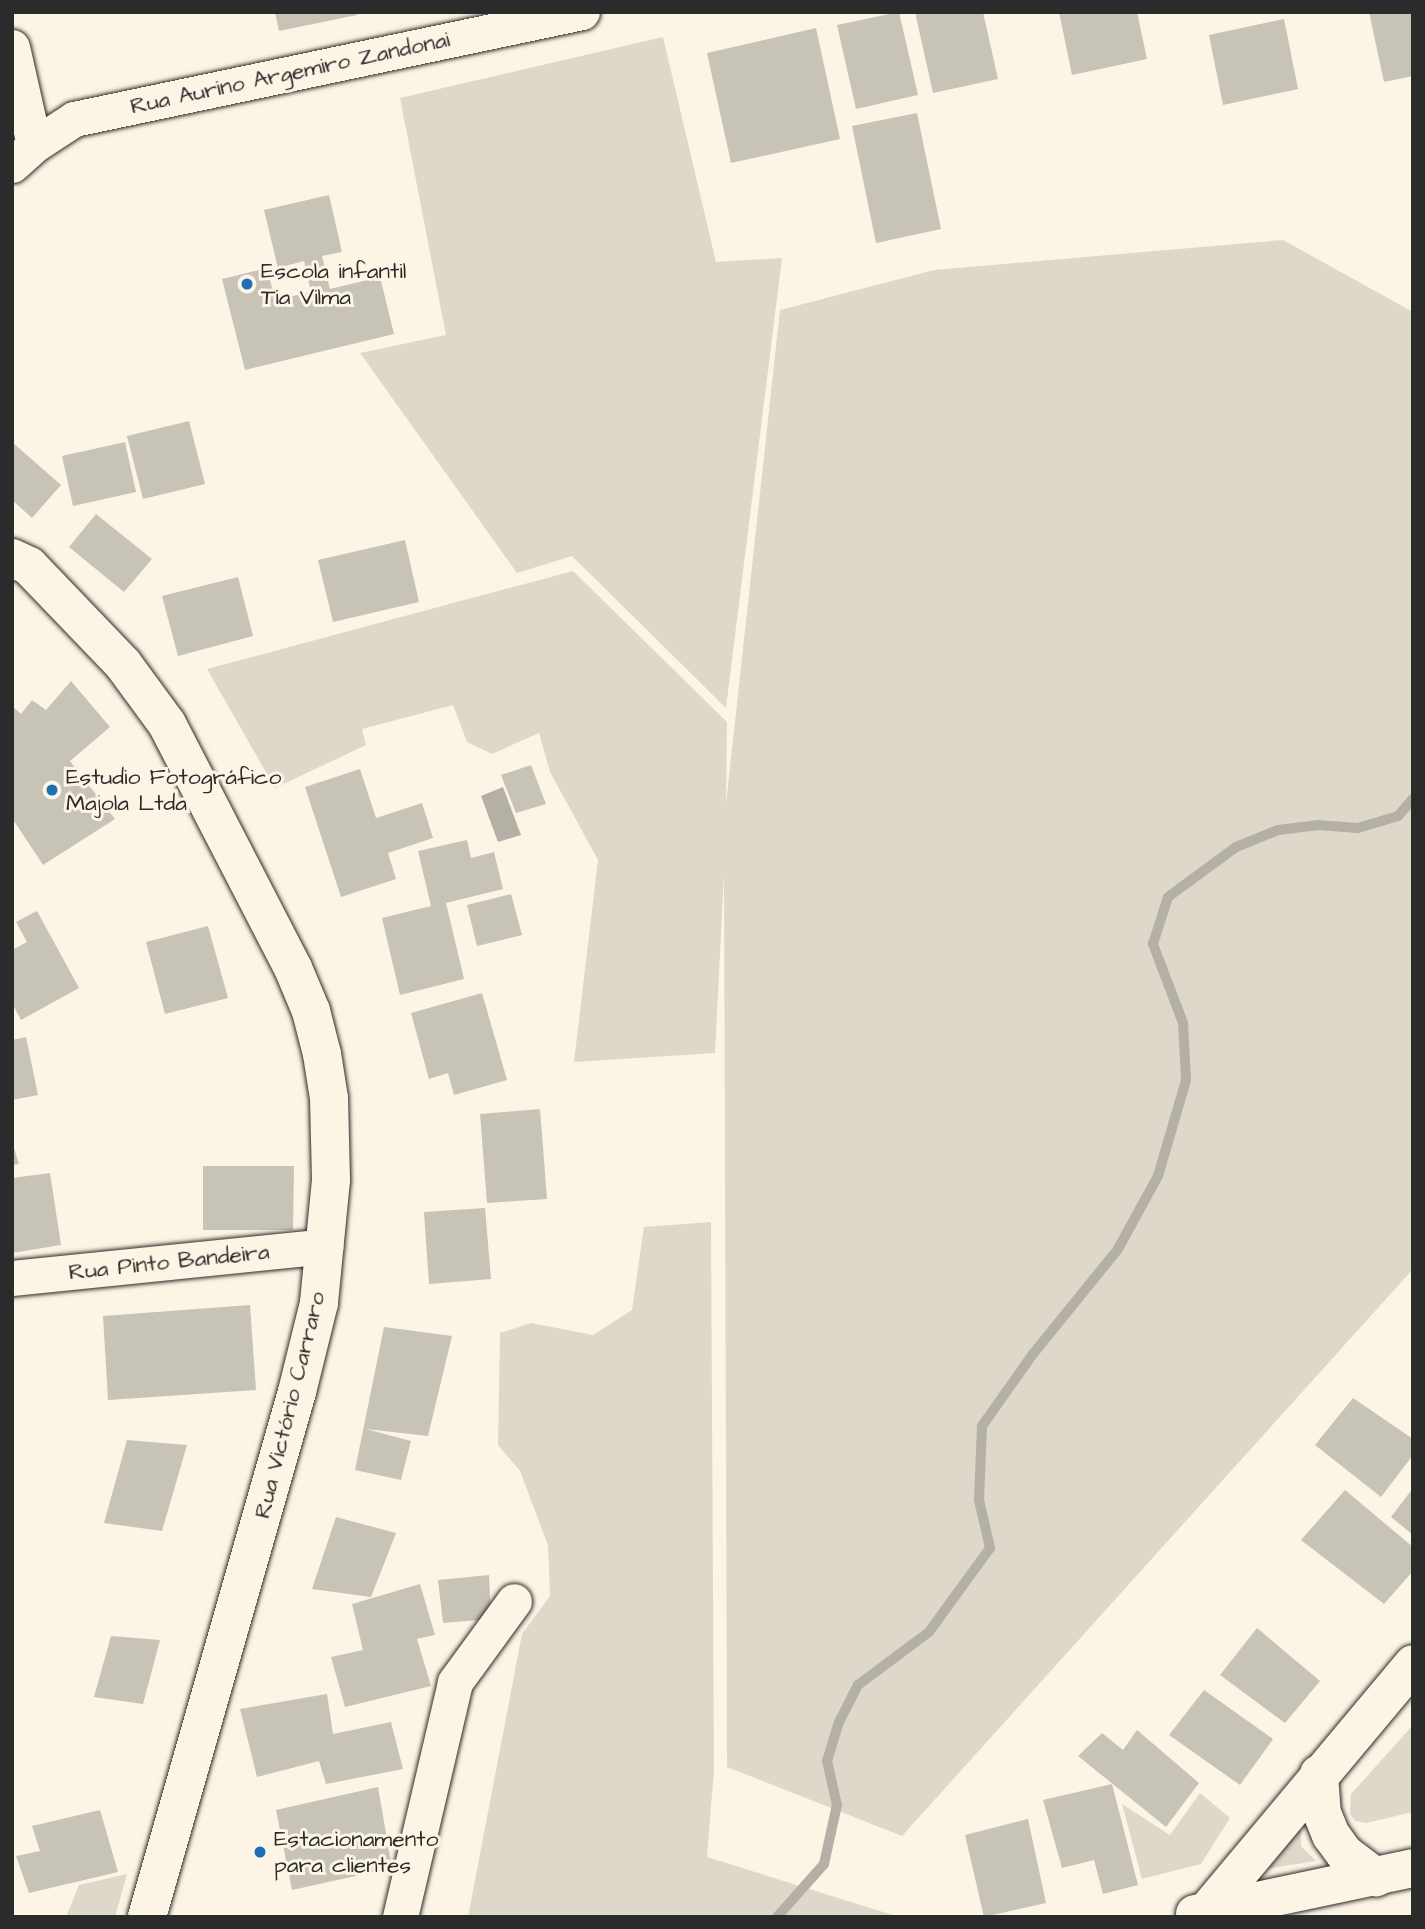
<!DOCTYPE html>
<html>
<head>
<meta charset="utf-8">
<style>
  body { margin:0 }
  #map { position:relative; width:1425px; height:1929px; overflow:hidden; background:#fcf5e5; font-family:"Architects Daughter",sans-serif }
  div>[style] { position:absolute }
  .green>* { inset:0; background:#ded8ca }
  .water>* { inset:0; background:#b4b0a5 }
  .stream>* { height:10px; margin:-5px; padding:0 5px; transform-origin:5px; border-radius:5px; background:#b4b0a5 }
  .building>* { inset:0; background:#c8c3b7 }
  .roads { filter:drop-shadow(0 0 2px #2b2b2b) drop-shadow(0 0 2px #2b2b2b) }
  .minor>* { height:35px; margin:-17.5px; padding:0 17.5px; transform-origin:17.5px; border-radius:17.5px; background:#fcf5e5 }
  .secondary>* { height:38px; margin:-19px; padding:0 19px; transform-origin:19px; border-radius:19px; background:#fcf5e5 }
  .dots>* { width:19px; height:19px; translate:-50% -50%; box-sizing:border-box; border:4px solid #fcf5e5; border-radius:50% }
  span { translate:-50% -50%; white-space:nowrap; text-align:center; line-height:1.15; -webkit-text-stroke:6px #fcf5e5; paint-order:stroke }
  .street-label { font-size:23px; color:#2b2b2b }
  .poi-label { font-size:23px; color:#2b2b2b }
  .left { translate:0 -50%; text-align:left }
  .frame { position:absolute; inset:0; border:14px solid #2b2b2b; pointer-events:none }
</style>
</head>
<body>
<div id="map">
  <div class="green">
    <i style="clip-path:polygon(663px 37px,716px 262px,782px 258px,726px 708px,572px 556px,517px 573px,360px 353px,446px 335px,400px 98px)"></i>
    <i style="clip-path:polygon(1283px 240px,1413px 312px,1413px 1269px,902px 1836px,727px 1767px,724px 874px,715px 1053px,574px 1062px,598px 860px,550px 772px,539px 733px,492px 754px,467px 742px,453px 705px,362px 729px,366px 745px,275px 788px,207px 669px,573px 571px,727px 722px,726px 804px,780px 310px,934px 270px)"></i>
    <i style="clip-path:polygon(711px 1222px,714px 1769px,707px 1857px,899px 1917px,468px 1917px,522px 1634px,550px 1596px,548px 1545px,520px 1471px,498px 1445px,500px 1333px,531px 1323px,593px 1335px,632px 1310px,644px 1227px)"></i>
    <i style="clip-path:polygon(1413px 1725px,1413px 1812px,1366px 1823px,1355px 1821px,1350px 1814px,1351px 1794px)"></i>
    <i style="clip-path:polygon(1200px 1793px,1230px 1818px,1201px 1864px,1142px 1879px,1122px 1804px,1170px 1835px)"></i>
    <i style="clip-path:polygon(1301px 1822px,1301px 1846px,1316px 1861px,1259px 1870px)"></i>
    <i style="clip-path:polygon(127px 1874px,115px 1917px,66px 1917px,79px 1885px)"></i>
  </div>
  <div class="water">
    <i style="clip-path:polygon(503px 787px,521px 835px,498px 842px,481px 796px)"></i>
  </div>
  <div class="stream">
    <i style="left:777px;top:1917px;width:71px;rotate:-48.4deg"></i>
    <i style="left:824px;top:1864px;width:60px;rotate:-77.6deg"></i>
    <i style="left:837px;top:1805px;width:45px;rotate:-102.8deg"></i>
    <i style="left:827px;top:1761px;width:41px;rotate:-72.9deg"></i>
    <i style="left:839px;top:1722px;width:42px;rotate:-62.8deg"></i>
    <i style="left:858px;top:1685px;width:89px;rotate:-36.7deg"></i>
    <i style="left:929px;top:1632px;width:104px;rotate:-54deg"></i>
    <i style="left:990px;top:1548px;width:49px;rotate:-102.9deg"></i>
    <i style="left:979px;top:1500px;width:74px;rotate:-87.7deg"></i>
    <i style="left:982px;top:1426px;width:88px;rotate:-54.7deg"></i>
    <i style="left:1033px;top:1354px;width:135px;rotate:-51deg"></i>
    <i style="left:1118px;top:1249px;width:83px;rotate:-61.3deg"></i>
    <i style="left:1158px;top:1176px;width:100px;rotate:-73.7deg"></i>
    <i style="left:1186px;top:1080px;width:57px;rotate:-93deg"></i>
    <i style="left:1183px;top:1023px;width:85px;rotate:-110.8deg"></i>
    <i style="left:1153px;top:944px;width:49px;rotate:-72.3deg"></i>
    <i style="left:1168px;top:897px;width:84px;rotate:-36.3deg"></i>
    <i style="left:1236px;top:847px;width:45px;rotate:-22deg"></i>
    <i style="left:1278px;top:830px;width:39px;rotate:-7deg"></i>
    <i style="left:1317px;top:825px;width:41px;rotate:4.2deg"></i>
    <i style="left:1358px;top:828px;width:42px;rotate:-16.7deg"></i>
    <i style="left:1398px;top:816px;width:23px;rotate:-49deg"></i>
  </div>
  <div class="building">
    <i style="clip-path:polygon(275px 12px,356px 12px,357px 15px,279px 31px)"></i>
    <i style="clip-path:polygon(899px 12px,918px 95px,856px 109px,837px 25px)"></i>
    <i style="clip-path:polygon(915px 12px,983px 12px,998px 79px,933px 93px)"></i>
    <i style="clip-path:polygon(1059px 12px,1137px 12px,1147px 59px,1072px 75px)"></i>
    <i style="clip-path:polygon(1369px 12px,1413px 12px,1413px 76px,1384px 82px)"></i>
    <i style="clip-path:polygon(1284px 19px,1298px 89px,1223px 105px,1209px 35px)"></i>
    <i style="clip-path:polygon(816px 28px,840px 139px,731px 163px,707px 53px)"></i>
    <i style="clip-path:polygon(917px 113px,941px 229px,876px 243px,852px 126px)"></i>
    <i style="clip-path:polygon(329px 195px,342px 252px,322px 256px,330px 289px,380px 277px,394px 334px,245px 370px,222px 279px,267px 268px,275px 300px,311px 292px,304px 261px,278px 268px,264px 210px)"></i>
    <i style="clip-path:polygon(189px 421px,205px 484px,143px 499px,127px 436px)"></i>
    <i style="clip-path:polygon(12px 442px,61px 485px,32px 518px,12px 500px)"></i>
    <i style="clip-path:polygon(125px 442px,136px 492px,73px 506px,62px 456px)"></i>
    <i style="clip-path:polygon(96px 514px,152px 559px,124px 592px,69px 547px)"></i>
    <i style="clip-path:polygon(405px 540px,419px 602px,333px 622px,318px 560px)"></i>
    <i style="clip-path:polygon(238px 577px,253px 636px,178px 656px,162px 596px)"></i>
    <i style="clip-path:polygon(71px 681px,110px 727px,70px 761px,115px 819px,43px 865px,12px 818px,12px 706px,21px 714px,32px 700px,46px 710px)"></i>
    <i style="clip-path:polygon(531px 765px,546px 804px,516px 813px,501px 775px)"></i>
    <i style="clip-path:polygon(360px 769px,376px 818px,422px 803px,433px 838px,388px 853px,396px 879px,341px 897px,305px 787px)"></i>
    <i style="clip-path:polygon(467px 840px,471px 858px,494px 852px,503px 889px,446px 903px,464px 979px,400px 995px,382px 918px,431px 906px,418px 851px)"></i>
    <i style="clip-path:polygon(511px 894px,522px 935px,477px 946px,467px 905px)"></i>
    <i style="clip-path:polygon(37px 911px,79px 988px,21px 1020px,12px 1003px,12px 950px,27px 942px,16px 922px)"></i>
    <i style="clip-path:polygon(208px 926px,228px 998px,165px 1014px,146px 942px)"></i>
    <i style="clip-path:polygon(482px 993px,507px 1080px,454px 1095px,448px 1073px,429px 1079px,411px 1013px)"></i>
    <i style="clip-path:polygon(26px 1037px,38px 1095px,12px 1100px,12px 1040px)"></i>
    <i style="clip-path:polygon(540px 1109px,547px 1199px,487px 1203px,480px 1114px)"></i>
    <i style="clip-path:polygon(12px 1142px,19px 1164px,12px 1165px)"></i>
    <i style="clip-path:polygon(203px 1166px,294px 1166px,293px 1230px,203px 1230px)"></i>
    <i style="clip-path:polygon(50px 1173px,61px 1245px,12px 1253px,12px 1178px)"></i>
    <i style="clip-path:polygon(485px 1208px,491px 1279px,429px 1284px,424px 1212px)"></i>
    <i style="clip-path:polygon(250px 1305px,256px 1390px,108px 1400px,103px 1316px)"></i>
    <i style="clip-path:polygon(384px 1327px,452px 1336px,428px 1436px,366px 1429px,411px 1441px,401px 1480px,355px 1470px)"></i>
    <i style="clip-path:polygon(1353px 1398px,1413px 1439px,1413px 1455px,1381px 1497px,1315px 1445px)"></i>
    <i style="clip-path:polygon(127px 1440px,187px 1445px,162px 1531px,104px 1523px)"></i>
    <i style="clip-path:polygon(1413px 1488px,1413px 1535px,1391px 1517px)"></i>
    <i style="clip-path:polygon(1345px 1490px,1413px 1547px,1413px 1571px,1384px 1604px,1301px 1540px)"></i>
    <i style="clip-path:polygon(336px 1517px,396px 1533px,371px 1597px,312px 1589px)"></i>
    <i style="clip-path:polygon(489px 1575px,491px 1619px,443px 1623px,438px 1580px)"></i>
    <i style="clip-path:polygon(420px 1584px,435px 1635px,417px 1639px,431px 1686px,345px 1707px,331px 1657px,363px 1650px,352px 1604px)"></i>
    <i style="clip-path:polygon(1257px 1628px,1320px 1681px,1285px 1723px,1220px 1675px)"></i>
    <i style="clip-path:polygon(111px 1636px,160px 1640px,143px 1704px,94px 1697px)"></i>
    <i style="clip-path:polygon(1204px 1690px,1273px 1739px,1240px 1785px,1169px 1735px)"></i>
    <i style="clip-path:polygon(327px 1694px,333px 1734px,391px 1722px,403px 1769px,326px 1784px,319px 1761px,257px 1777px,240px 1709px)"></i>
    <i style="clip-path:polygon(1137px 1730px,1199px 1783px,1166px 1827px,1078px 1756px,1102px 1733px,1123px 1750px)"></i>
    <i style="clip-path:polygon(1112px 1784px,1138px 1885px,1103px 1894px,1094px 1860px,1062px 1868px,1043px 1800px)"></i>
    <i style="clip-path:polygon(378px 1787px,392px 1868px,292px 1890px,276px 1810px)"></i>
    <i style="clip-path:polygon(100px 1810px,118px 1872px,29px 1893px,16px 1856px,40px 1851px,32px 1826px)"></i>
    <i style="clip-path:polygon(1028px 1819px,1046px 1903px,984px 1917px,965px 1835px)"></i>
  </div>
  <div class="roads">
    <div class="minor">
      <i style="left:12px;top:47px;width:100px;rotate:77.3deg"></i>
      <i style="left:12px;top:165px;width:30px;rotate:-42deg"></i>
      <i style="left:34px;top:145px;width:48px;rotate:-33deg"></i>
      <i style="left:74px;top:119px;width:519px;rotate:-11.89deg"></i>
      <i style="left:12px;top:1278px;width:315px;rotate:-5.8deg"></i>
      <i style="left:400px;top:1917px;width:241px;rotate:-76.8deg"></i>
      <i style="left:455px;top:1682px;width:100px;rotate:-53.9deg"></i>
    </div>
    <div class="secondary">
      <i style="left:12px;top:558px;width:19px;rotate:25deg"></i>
      <i style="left:29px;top:566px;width:136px;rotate:46.2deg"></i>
      <i style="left:123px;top:664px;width:74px;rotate:53.7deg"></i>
      <i style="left:167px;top:724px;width:275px;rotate:62.7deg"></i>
      <i style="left:293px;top:968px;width:47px;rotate:67.3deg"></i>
      <i style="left:311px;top:1011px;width:44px;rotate:75.7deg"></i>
      <i style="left:322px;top:1054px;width:45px;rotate:81deg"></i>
      <i style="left:329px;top:1098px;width:82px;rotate:88.6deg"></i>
      <i style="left:331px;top:1180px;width:124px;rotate:95.6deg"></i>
      <i style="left:319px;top:1303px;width:92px;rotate:103.9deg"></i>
      <i style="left:297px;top:1392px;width:546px;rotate:105.95deg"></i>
      <i style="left:1319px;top:1774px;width:39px;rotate:86deg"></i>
      <i style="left:1322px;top:1813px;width:24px;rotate:68deg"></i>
      <i style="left:1331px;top:1835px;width:24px;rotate:54deg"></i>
      <i style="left:1345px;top:1854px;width:39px;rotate:37deg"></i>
      <i style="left:1206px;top:1912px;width:323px;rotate:-50.1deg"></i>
      <i style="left:1195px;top:1914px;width:223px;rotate:-11.9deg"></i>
    </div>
  </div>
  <div class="dots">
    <i style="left:247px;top:284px;background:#1f6fb2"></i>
    <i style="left:52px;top:790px;background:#1f6fb2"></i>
    <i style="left:260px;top:1852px;background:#1f6fb2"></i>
  </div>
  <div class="street-label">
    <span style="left:290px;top:73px;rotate:-12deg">Rua Aurino Argemiro Zandonai</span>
    <span style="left:169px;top:1262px;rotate:-6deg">Rua Pinto Bandeira</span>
    <span style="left:290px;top:1405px;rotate:-76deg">Rua Victório Carraro</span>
  </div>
  <div class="poi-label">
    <span class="left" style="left:261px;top:284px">Escola infantil<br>Tia Vilma</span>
    <span class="left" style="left:66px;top:790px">Estudio Fotográfico<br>Majola Ltda</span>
    <span class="left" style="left:274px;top:1852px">Estacionamento<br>para clientes</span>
  </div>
  <div class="frame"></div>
</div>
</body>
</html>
